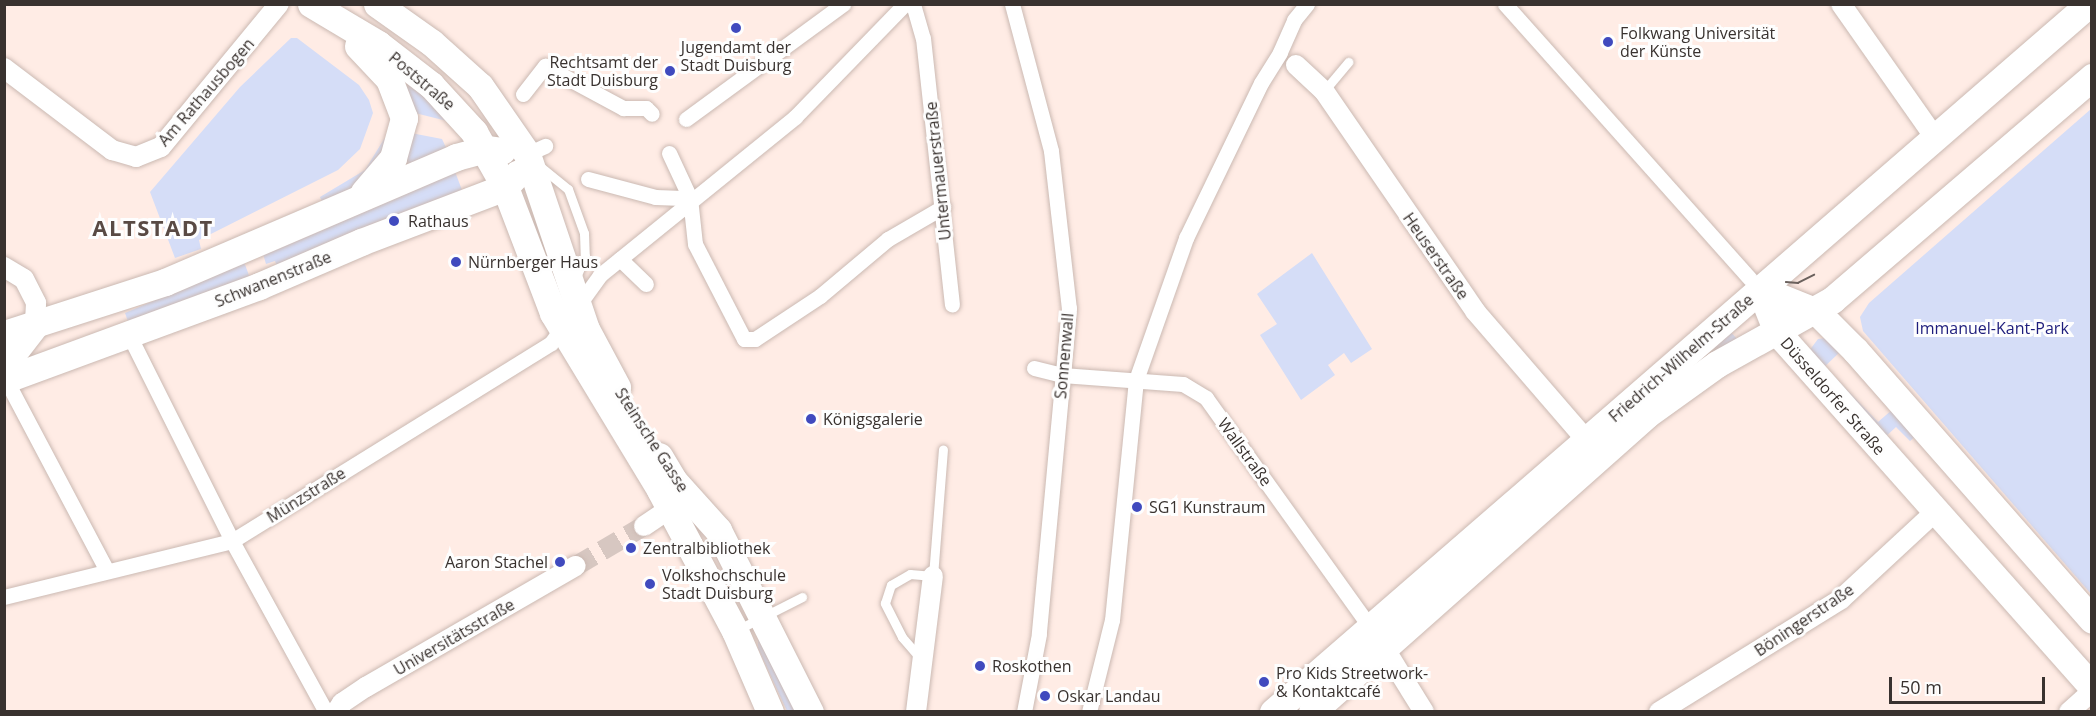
<!DOCTYPE html>
<html>
<head>
<meta charset="utf-8">
<style>
  body { margin:0 }
  #map { position:relative; width:2096px; height:716px; overflow:hidden; background:#ffece5; font-family:"Open Sans",sans-serif }
  div>[style] { position:absolute }
  .green>* { inset:0; background:#d5ddf7 }
  .minor-tunnel>* { height:20px; margin-top:-10px; transform-origin:0; background:repeating-linear-gradient(90deg,#d7c7c1 0 20px,transparent 0 30px) }
  .roads { filter:drop-shadow(0 0 2px #cbb9b2) drop-shadow(0 0 2px #cbb9b2) }
  .service>* { height:9px; margin:-4.5px; padding:0 4.5px; transform-origin:4.5px; border-radius:4.5px; background:#fff }
  .pedestrian>* { height:15px; margin:-7.5px; padding:0 7.5px; transform-origin:7.5px; border-radius:7.5px; background:#fff }
  .minor>* { height:20px; margin:-10px; padding:0 10px; transform-origin:10px; border-radius:10px; background:#fff }
  .secondary>* { height:27px; margin:-13.5px; padding:0 13.5px; transform-origin:13.5px; border-radius:13.5px; background:#fff }
  .tram>* { height:1.5px; margin:-0.75px; padding:0 0.75px; transform-origin:0.75px; border-radius:0.75px; background:#6b615d }
  .dots>* { width:16px; height:16px; translate:-50% -50%; box-sizing:border-box; border:3px solid #fefefe; border-radius:50% }
  span { translate:-50% -50%; white-space:nowrap; text-align:center; line-height:1.15; -webkit-text-stroke:6px #fefefe; paint-order:stroke }
  .poi-label { font-size:16px; color:#39322f }
  .left { translate:0 -50%; text-align:left }
  .right { translate:-100% -50%; text-align:right }
  .street-label { font-size:16px; color:#39322f }
  .park-label { font-size:16px; color:#1e1d7c }
  .district-label { font-size:22px; color:#594a44; font-weight:700; letter-spacing:1.5px }
  .frame { position:absolute; inset:0; border:6px solid #39322f; pointer-events:none }
  .scale { position:absolute; left:1889px; top:677px; width:156px; height:27px; box-sizing:border-box; border:3px solid #39322f; border-top:0; padding-left:8px; font-size:18px; line-height:21px; white-space:nowrap; color:#39322f; -webkit-text-stroke:4px #fefefe; paint-order:stroke }
</style>
</head>
<body>
<div id="map">
  <div class="green">
    <i style="clip-path:polygon(291px 38px,297px 38px,359px 85px,369px 100px,373px 113px,360px 149px,338px 170px,199px 240px,201px 249px,175px 258px,150px 192px,240px 87px)"></i>
    <i style="clip-path:polygon(398px 75px,403px 75px,447px 121px,411px 112px)"></i>
    <i style="clip-path:polygon(2091px 109px,2091px 594px,1863px 331px,1860px 317px,1869px 303px)"></i>
    <i style="clip-path:polygon(397px 132px,367px 182px,323px 204px,320px 197px,365px 170px,384px 139px)"></i>
    <i style="clip-path:polygon(411px 133px,442px 139px,449px 154px,395px 169px)"></i>
    <i style="clip-path:polygon(454px 169px,462px 190px,277px 266px,275px 261px,266px 264px,263px 254px)"></i>
    <i style="clip-path:polygon(1312px 253px,1372px 349px,1351px 363px,1344px 353px,1328px 365px,1335px 375px,1301px 400px,1260px 335px,1277px 324px,1257px 294px)"></i>
    <i style="clip-path:polygon(244px 262px,250px 278px,129px 324px,125px 313px)"></i>
    <i style="clip-path:polygon(1729px 330px,1738px 340px,1703px 359px,1700px 355px)"></i>
    <i style="clip-path:polygon(1825px 338px,1842px 350px,1819px 372px,1809px 351px,1818px 339px)"></i>
    <i style="clip-path:polygon(1833px 375px,1878px 422px,1893px 409px,1917px 435px,1910px 441px,1896px 427px,1883px 439px,1827px 381px)"></i>
    <i style="clip-path:polygon(758px 635px,796px 711px,787px 711px,758px 648px)"></i>
  </div>
  <div class="minor-tunnel">
    <i style="left:576px;top:566px;width:79px;rotate:-30.5deg"></i>
  </div>
  <div class="roads">
    <div class="service">
      <i style="left:1324px;top:91px;width:38px;rotate:-50deg"></i>
      <i style="left:537px;top:164px;width:40px;rotate:39deg"></i>
      <i style="left:568px;top:189px;width:47px;rotate:70deg"></i>
      <i style="left:584px;top:233px;width:23px;rotate:88deg"></i>
      <i style="left:585px;top:256px;width:23px;rotate:113deg"></i>
      <i style="left:737px;top:630px;width:73px;rotate:-26.9deg"></i>
      <i style="left:921px;top:659px;width:29px;rotate:-131deg"></i>
      <i style="left:902px;top:637px;width:38px;rotate:-117deg"></i>
      <i style="left:885px;top:603px;width:19px;rotate:-72deg"></i>
      <i style="left:891px;top:585px;width:22px;rotate:-30deg"></i>
      <i style="left:910px;top:574px;width:23px;rotate:5deg"></i>
      <i style="left:933px;top:576px;width:127px;rotate:-85.5deg"></i>
    </div>
    <div class="pedestrian">
      <i style="left:913px;top:4px;width:35px;rotate:74deg"></i>
      <i style="left:923px;top:38px;width:268px;rotate:83.8deg"></i>
      <i style="left:1012px;top:4px;width:152px;rotate:75.1deg"></i>
      <i style="left:1051px;top:151px;width:158px;rotate:83.5deg"></i>
      <i style="left:1069px;top:308px;width:327px;rotate:95.3deg"></i>
      <i style="left:1039px;top:634px;width:79px;rotate:100.9deg"></i>
      <i style="left:1505px;top:4px;width:368px;rotate:48.3deg"></i>
      <i style="left:523px;top:94px;width:36px;rotate:-52deg"></i>
      <i style="left:545px;top:66px;width:89px;rotate:28.3deg"></i>
      <i style="left:623px;top:108px;width:23px"></i>
      <i style="left:646px;top:108px;width:8px;rotate:45deg"></i>
      <i style="left:686px;top:119px;width:195px;rotate:-36.2deg"></i>
      <i style="left:669px;top:153px;width:50px;rotate:65deg"></i>
      <i style="left:690px;top:198px;width:46px;rotate:83.8deg"></i>
      <i style="left:695px;top:244px;width:107px;rotate:62.7deg"></i>
      <i style="left:744px;top:339px;width:11px"></i>
      <i style="left:755px;top:339px;width:78px;rotate:-33.5deg"></i>
      <i style="left:820px;top:296px;width:89px;rotate:-40deg"></i>
      <i style="left:888px;top:239px;width:64px;rotate:-30.2deg"></i>
      <i style="left:527px;top:154px;width:20px;rotate:-24deg"></i>
      <i style="left:588px;top:179px;width:69px;rotate:15deg"></i>
      <i style="left:655px;top:197px;width:35px;rotate:2deg"></i>
      <i style="left:620px;top:259px;width:36px;rotate:44deg"></i>
      <i style="left:129px;top:335px;width:230px;rotate:63.4deg"></i>
      <i style="left:232px;top:541px;width:195px;rotate:61.2deg"></i>
      <i style="left:1034px;top:368px;width:29px;rotate:14deg"></i>
      <i style="left:1062px;top:375px;width:121px;rotate:4.3deg"></i>
      <i style="left:1183px;top:384px;width:27px;rotate:31deg"></i>
      <i style="left:1206px;top:398px;width:282px;rotate:54.4deg"></i>
      <i style="left:6px;top:380px;width:216px;rotate:62.1deg"></i>
      <i style="left:4px;top:597px;width:235px;rotate:-13.8deg"></i>
      <i style="left:232px;top:541px;width:375px;rotate:-31.8deg"></i>
      <i style="left:551px;top:343px;width:84px;rotate:-54.2deg"></i>
      <i style="left:600px;top:275px;width:251px;rotate:-39deg"></i>
      <i style="left:795px;top:117px;width:158px;rotate:-45.8deg"></i>
      <i style="left:1089px;top:712px;width:95px;rotate:-76deg"></i>
      <i style="left:1112px;top:620px;width:241px;rotate:-84.3deg"></i>
      <i style="left:1136px;top:380px;width:151px;rotate:-70.6deg"></i>
      <i style="left:1186px;top:238px;width:172px;rotate:-64.2deg"></i>
      <i style="left:1261px;top:83px;width:36px;rotate:-58deg"></i>
      <i style="left:1280px;top:52px;width:35px;rotate:-66deg"></i>
      <i style="left:1294px;top:20px;width:21px;rotate:-51deg"></i>
    </div>
    <div class="minor">
      <i style="left:1841px;top:4px;width:165px;rotate:54.9deg"></i>
      <i style="left:1296px;top:65px;width:38px;rotate:43deg"></i>
      <i style="left:1324px;top:91px;width:267px;rotate:55.5deg"></i>
      <i style="left:1475px;top:311px;width:184px;rotate:49.2deg"></i>
      <i style="left:4px;top:68px;width:136px;rotate:37.2deg"></i>
      <i style="left:112px;top:150px;width:25px;rotate:16deg"></i>
      <i style="left:136px;top:157px;width:27px;rotate:-22deg"></i>
      <i style="left:161px;top:147px;width:185px;rotate:-50.5deg"></i>
      <i style="left:4px;top:267px;width:23px;rotate:31deg"></i>
      <i style="left:24px;top:279px;width:27px;rotate:63deg"></i>
      <i style="left:36px;top:303px;width:22px;rotate:93deg"></i>
      <i style="left:644px;top:526px;width:45px;rotate:-34deg"></i>
      <i style="left:1378px;top:638px;width:87px;rotate:58.1deg"></i>
      <i style="left:336px;top:712px;width:11px;rotate:-56deg"></i>
      <i style="left:342px;top:703px;width:29px;rotate:-34deg"></i>
      <i style="left:366px;top:687px;width:242px;rotate:-30deg"></i>
      <i style="left:916px;top:712px;width:137px;rotate:-82.9deg"></i>
      <i style="left:1659px;top:712px;width:214px;rotate:-31.8deg"></i>
      <i style="left:1841px;top:599px;width:128px;rotate:-42.8deg"></i>
      <i style="left:2069px;top:712px;width:31px;rotate:-42deg"></i>
    </div>
    <div class="secondary">
      <i style="left:311px;top:4px;width:78px;rotate:30.8deg"></i>
      <i style="left:378px;top:44px;width:67px;rotate:37.7deg"></i>
      <i style="left:431px;top:85px;width:64px;rotate:47.5deg"></i>
      <i style="left:474px;top:132px;width:63px;rotate:60.6deg"></i>
      <i style="left:505px;top:187px;width:135px;rotate:69.1deg"></i>
      <i style="left:553px;top:313px;width:207px;rotate:58.8deg"></i>
      <i style="left:660px;top:490px;width:160px;rotate:62deg"></i>
      <i style="left:735px;top:631px;width:88px;rotate:66.6deg"></i>
      <i style="left:377px;top:4px;width:67px;rotate:35.3deg"></i>
      <i style="left:432px;top:43px;width:64px;rotate:41.9deg"></i>
      <i style="left:480px;top:86px;width:83px;rotate:55.3deg"></i>
      <i style="left:527px;top:154px;width:185px;rotate:71.4deg"></i>
      <i style="left:586px;top:329px;width:66px;rotate:61.9deg"></i>
      <i style="left:358px;top:46px;width:45px;rotate:46.8deg"></i>
      <i style="left:389px;top:79px;width:42px;rotate:69deg"></i>
      <i style="left:404px;top:118px;width:41px;rotate:105.4deg"></i>
      <i style="left:393px;top:158px;width:45px;rotate:130.5deg"></i>
      <i style="left:1760px;top:289px;width:46px;rotate:68.4deg"></i>
      <i style="left:1777px;top:332px;width:475px;rotate:48.4deg"></i>
      <i style="left:1760px;top:289px;width:61px;rotate:22deg"></i>
      <i style="left:1817px;top:312px;width:54px;rotate:45deg"></i>
      <i style="left:1855px;top:350px;width:359px;rotate:48.7deg"></i>
      <i style="left:4px;top:334px;width:169px;rotate:-17.9deg"></i>
      <i style="left:165px;top:282px;width:317px;rotate:-23.2deg"></i>
      <i style="left:456px;top:157px;width:31px;rotate:-15deg"></i>
      <i style="left:486px;top:149px;width:16px;rotate:7deg"></i>
      <i style="left:4px;top:365px;width:51px;rotate:-52.2deg"></i>
      <i style="left:4px;top:380px;width:272px;rotate:-20.2deg"></i>
      <i style="left:259px;top:286px;width:111px;rotate:-23.3deg"></i>
      <i style="left:361px;top:242px;width:154px;rotate:-20.9deg"></i>
      <i style="left:505px;top:187px;width:18px;rotate:-47deg"></i>
      <i style="left:659px;top:456px;width:29px;rotate:59deg"></i>
      <i style="left:674px;top:481px;width:66px;rotate:48.1deg"></i>
      <i style="left:718px;top:530px;width:204px;rotate:63.2deg"></i>
      <i style="left:1273px;top:712px;width:1080px;rotate:-40.95deg"></i>
      <i style="left:1312px;top:712px;width:447px;rotate:-41.6deg"></i>
      <i style="left:1646px;top:415px;width:87px;rotate:-35.7deg"></i>
      <i style="left:1717px;top:364px;width:132px;rotate:-29.1deg"></i>
      <i style="left:1832px;top:300px;width:343px;rotate:-40.6deg"></i>
    </div>
  </div>
  <div class="tram">
    <i style="left:1786px;top:282px;width:12px;rotate:5deg"></i>
    <i style="left:1798px;top:283px;width:18px;rotate:-27deg"></i>
  </div>
  <div class="dots">
    <i style="left:736px;top:28px;background:#404abe"></i>
    <i style="left:1608px;top:42px;background:#404abe"></i>
    <i style="left:670px;top:71px;background:#404abe"></i>
    <i style="left:394px;top:221px;background:#404abe"></i>
    <i style="left:456px;top:262px;background:#404abe"></i>
    <i style="left:811px;top:419px;background:#404abe"></i>
    <i style="left:1137px;top:507px;background:#404abe"></i>
    <i style="left:631px;top:548px;background:#404abe"></i>
    <i style="left:560px;top:562px;background:#404abe"></i>
    <i style="left:650px;top:584px;background:#404abe"></i>
    <i style="left:980px;top:666px;background:#404abe"></i>
    <i style="left:1264px;top:682px;background:#404abe"></i>
    <i style="left:1045px;top:696px;background:#404abe"></i>
  </div>
  <div class="poi-label">
    <span class="left" style="left:1620px;top:42px">Folkwang Universität<br>der Künste</span>
    <span style="left:736px;top:56px">Jugendamt der<br>Stadt Duisburg</span>
    <span class="right" style="left:658px;top:71px">Rechtsamt der<br>Stadt Duisburg</span>
    <span class="left" style="left:408px;top:221px">Rathaus</span>
    <span class="left" style="left:468px;top:262px">Nürnberger Haus</span>
    <span class="left" style="left:823px;top:419px">Königsgalerie</span>
    <span class="left" style="left:1149px;top:507px">SG1 Kunstraum</span>
    <span class="left" style="left:643px;top:548px">Zentralbibliothek</span>
    <span class="right" style="left:548px;top:562px">Aaron Stachel</span>
    <span class="left" style="left:662px;top:584px">Volkshochschule<br>Stadt Duisburg</span>
    <span class="left" style="left:992px;top:666px">Roskothen</span>
    <span class="left" style="left:1276px;top:682px">Pro Kids Streetwork-<br>&amp; Kontaktcafé</span>
    <span class="left" style="left:1057px;top:696px">Oskar Landau</span>
  </div>
  <div class="street-label">
    <span style="left:422px;top:81px;rotate:40deg">Poststraße</span>
    <span style="left:206px;top:92px;rotate:-49deg">Am Rathausbogen</span>
    <span style="left:938px;top:171px;rotate:-96deg">Untermauerstraße</span>
    <span style="left:1436px;top:256px;rotate:55deg">Heuserstraße</span>
    <span style="left:273px;top:279px;rotate:-22deg">Schwanenstraße</span>
    <span style="left:1064px;top:356px;rotate:-85deg">Sonnenwall</span>
    <span style="left:1681px;top:358px;rotate:-41deg">Friedrich-Wilhelm-Straße</span>
    <span style="left:1833px;top:396px;rotate:49deg">Düsseldorfer Straße</span>
    <span style="left:652px;top:440px;rotate:57deg">Steinsche Gasse</span>
    <span style="left:1245px;top:452px;rotate:54deg">Wallstraße</span>
    <span style="left:306px;top:495px;rotate:-32deg">Münzstraße</span>
    <span style="left:1804px;top:620px;rotate:-34deg">Böningerstraße</span>
    <span style="left:454px;top:637px;rotate:-30deg">Universitätsstraße</span>
  </div>
  <div class="park-label">
    <span style="left:1992px;top:328px">Immanuel-Kant-Park</span>
  </div>
  <div class="district-label">
    <span style="left:153px;top:228px">ALTSTADT</span>
  </div>
  <div class="frame"></div>
  <div class="scale">50 m</div>
</div>
</body>
</html>
